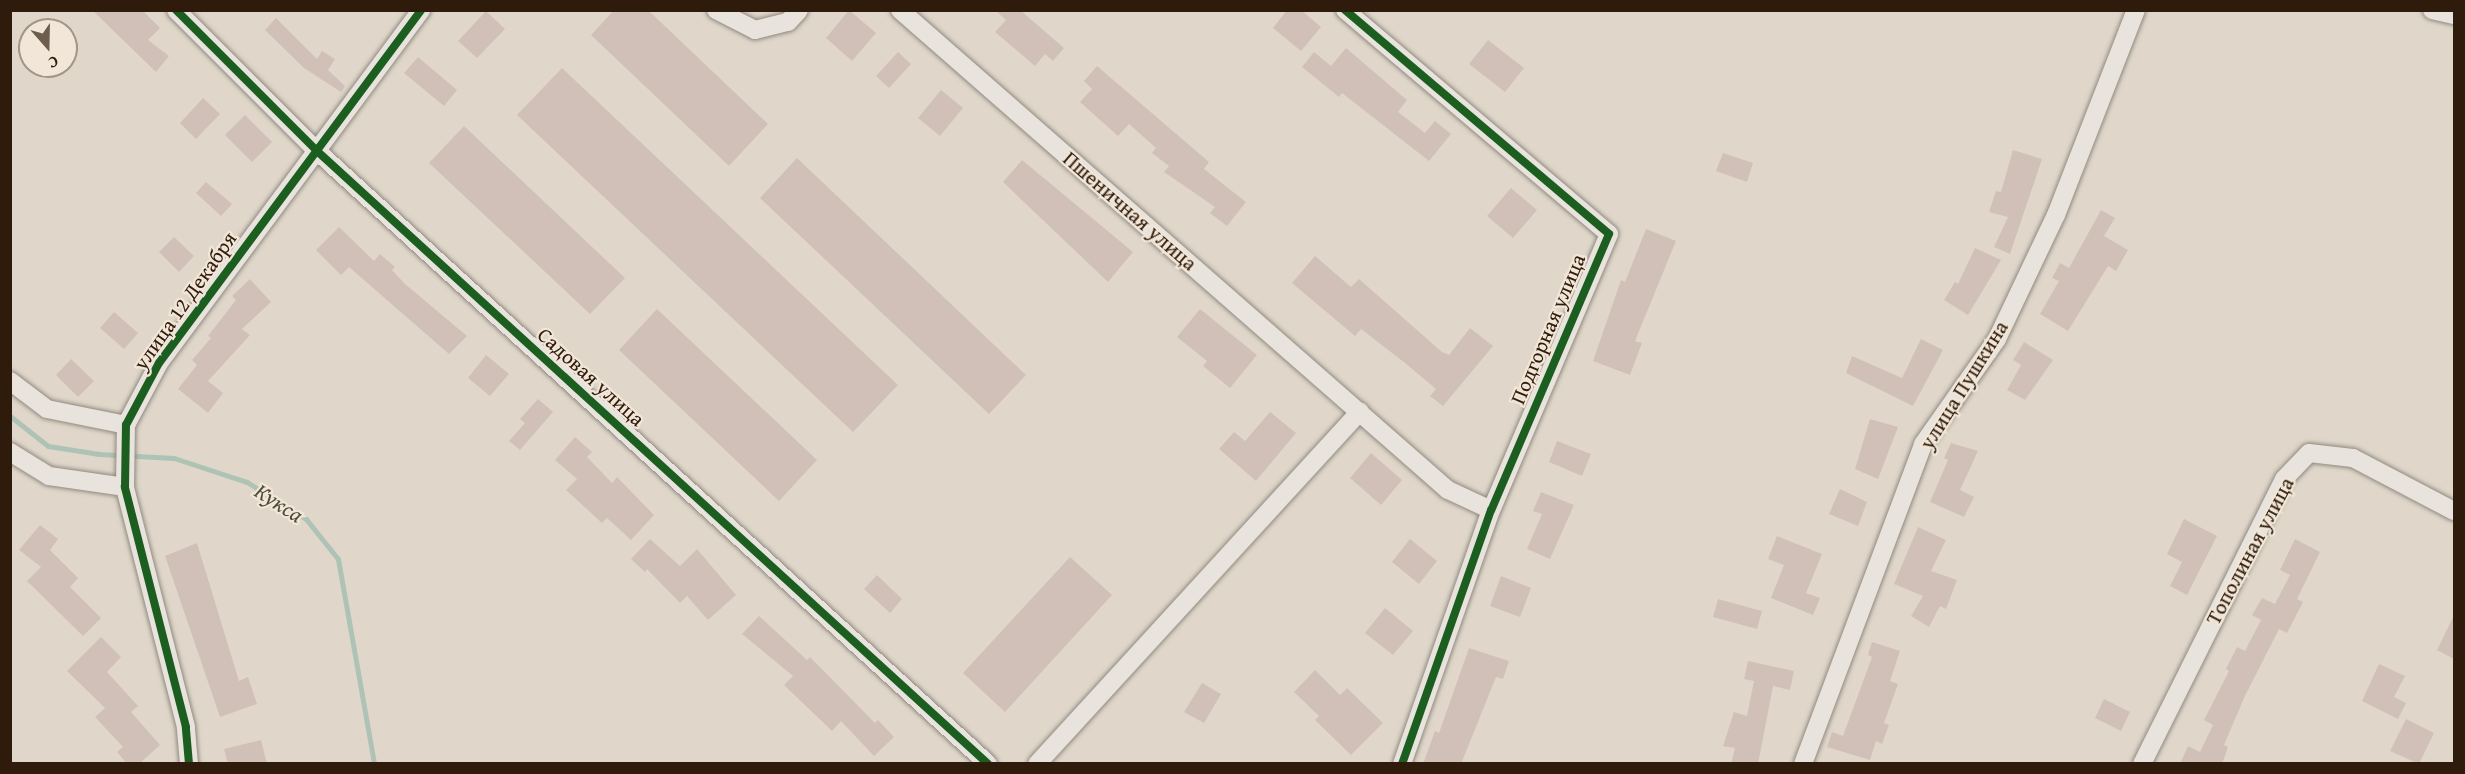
<!DOCTYPE html>
<html>
<head>
<meta charset="utf-8">
<style>
  body { margin:0 }
  #map { position:relative; width:2465px; height:774px; overflow:hidden; background:#e0d7ca; font-family:"Gentium Book Plus",serif }
  div>[style] { position:absolute }
  .stream>* { height:5px; margin:-2.5px; padding:0 2.5px; transform-origin:2.5px; border-radius:2.5px; background:#aec3b5 }
  .building>* { inset:0; background:#d1c0b7 }
  .roads { filter:drop-shadow(0 0 2px #918a81) drop-shadow(0 0 2px #918a81) }
  .minor>* { height:18px; margin:-9px; padding:0 9px; transform-origin:9px; border-radius:9px; background:#e8e3dc }
  .cycleway>* { height:8px; margin:-4px; padding:0 4px; transform-origin:4px; border-radius:4px; background:#1b5e20 }
  span { translate:-50% -50%; white-space:nowrap; text-align:center; line-height:1.15; -webkit-text-stroke:4.5px #f1e6d7; paint-order:stroke }
  .street-label { font-size:21px; color:#2e1b0c }
  .water-label { font-size:22px; color:#4e4b3c; font-style:italic }
  .frame { position:absolute; inset:0; border:12px solid #2e1b0c; pointer-events:none }
  .north { position:absolute; left:18px; top:18px; width:60px; height:60px; box-sizing:border-box; background:#f1e6d7; border:2px solid #a39586; border-radius:50%; rotate:160deg; font-size:16px; font-weight:700; line-height:24px; text-align:center; color:#2e1b0c }
  .north::after { content:''; display:block; margin:auto; width:21px; height:27px; background:#6c5d4e; clip-path:polygon(50% 0,100% 100%,50% 72%,0 100%) }
</style>
</head>
<body>
<div id="map">
  <div class="stream">
    <i style="left:10px;top:416px;width:48px;rotate:38.3deg"></i>
    <i style="left:48px;top:446px;width:52px;rotate:8.9deg"></i>
    <i style="left:99px;top:454px;width:75px;rotate:3.1deg"></i>
    <i style="left:174px;top:458px;width:77px;rotate:18.2deg"></i>
    <i style="left:247px;top:482px;width:70px;rotate:32.1deg"></i>
    <i style="left:306px;top:519px;width:51px;rotate:51.3deg"></i>
    <i style="left:338px;top:559px;width:208px;rotate:80deg"></i>
  </div>
  <div class="building">
    <i style="clip-path:polygon(92px 10px,142px 10px,160px 28px,148px 40px,169px 56px,156px 72px)"></i>
    <i style="clip-path:polygon(614px 10px,648px 10px,768px 124px,729px 166px,591px 35px)"></i>
    <i style="clip-path:polygon(849px 10px,876px 33px,852px 61px,826px 38px)"></i>
    <i style="clip-path:polygon(995px 10px,1020px 10px,1064px 48px,1053px 61px,1045px 54px,1035px 66px,995px 32px,1006px 20px)"></i>
    <i style="clip-path:polygon(1287px 10px,1301px 10px,1321px 27px,1301px 51px,1273px 28px)"></i>
    <i style="clip-path:polygon(486px 11px,505px 29px,477px 58px,458px 41px)"></i>
    <i style="clip-path:polygon(276px 18px,317px 59px,322px 51px,335px 59px,328px 70px,345px 86px,341px 92px,304px 68px,265px 30px)"></i>
    <i style="clip-path:polygon(1488px 40px,1524px 68px,1505px 92px,1469px 64px)"></i>
    <i style="clip-path:polygon(1346px 48px,1407px 100px,1398px 112px,1425px 133px,1435px 121px,1451px 134px,1429px 161px,1342px 93px,1339px 97px,1302px 67px,1314px 52px,1331px 66px)"></i>
    <i style="clip-path:polygon(898px 52px,911px 64px,889px 88px,876px 76px)"></i>
    <i style="clip-path:polygon(418px 57px,457px 90px,444px 106px,404px 73px)"></i>
    <i style="clip-path:polygon(1097px 66px,1209px 162px,1204px 169px,1246px 202px,1227px 226px,1210px 213px,1215px 207px,1164px 172px,1169px 166px,1152px 153px,1156px 148px,1129px 124px,1118px 136px,1080px 102px,1092px 89px,1084px 81px)"></i>
    <i style="clip-path:polygon(562px 68px,898px 385px,853px 432px,517px 115px)"></i>
    <i style="clip-path:polygon(941px 90px,963px 108px,940px 136px,918px 118px)"></i>
    <i style="clip-path:polygon(203px 98px,220px 114px,196px 139px,180px 123px)"></i>
    <i style="clip-path:polygon(245px 115px,272px 142px,252px 162px,225px 135px)"></i>
    <i style="clip-path:polygon(464px 126px,625px 278px,590px 314px,429px 163px)"></i>
    <i style="clip-path:polygon(2013px 150px,2042px 159px,2010px 254px,1994px 247px,2008px 217px,1989px 212px,1996px 191px,2001px 192px)"></i>
    <i style="clip-path:polygon(1723px 153px,1753px 163px,1747px 182px,1716px 171px)"></i>
    <i style="clip-path:polygon(797px 158px,1026px 375px,989px 414px,760px 198px)"></i>
    <i style="clip-path:polygon(1022px 160px,1133px 252px,1108px 282px,1003px 182px)"></i>
    <i style="clip-path:polygon(206px 182px,232px 204px,221px 216px,196px 193px)"></i>
    <i style="clip-path:polygon(1511px 188px,1537px 210px,1513px 238px,1487px 216px)"></i>
    <i style="clip-path:polygon(2101px 210px,2115px 218px,2104px 236px,2128px 250px,2116px 271px,2108px 266px,2068px 331px,2040px 314px,2059px 281px,2052px 278px,2060px 263px,2069px 268px)"></i>
    <i style="clip-path:polygon(339px 227px,374px 261px,380px 254px,395px 267px,392px 270px,405px 284px,467px 336px,449px 354px,349px 267px,341px 275px,316px 250px)"></i>
    <i style="clip-path:polygon(1646px 229px,1676px 241px,1635px 341px,1642px 343px,1630px 375px,1593px 361px,1621px 280px,1625px 282px)"></i>
    <i style="clip-path:polygon(174px 237px,194px 256px,179px 272px,159px 252px)"></i>
    <i style="clip-path:polygon(1975px 248px,2001px 260px,1968px 315px,1944px 300px,1955px 282px,1958px 284px)"></i>
    <i style="clip-path:polygon(1315px 256px,1351px 287px,1359px 279px,1442px 352px,1449px 355px,1470px 328px,1493px 346px,1443px 406px,1430px 396px,1436px 389px,1405px 363px,1361px 329px,1355px 336px,1292px 283px)"></i>
    <i style="clip-path:polygon(250px 279px,271px 302px,242px 329px,250px 335px,208px 381px,223px 393px,208px 413px,178px 389px,197px 365px,192px 360px,211px 338px,208px 336px,236px 300px,232px 296px)"></i>
    <i style="clip-path:polygon(657px 309px,817px 460px,779px 501px,619px 350px)"></i>
    <i style="clip-path:polygon(1200px 309px,1257px 355px,1230px 388px,1203px 366px,1207px 361px,1177px 337px)"></i>
    <i style="clip-path:polygon(114px 312px,138px 333px,124px 349px,100px 328px)"></i>
    <i style="clip-path:polygon(1921px 339px,1943px 350px,1913px 406px,1846px 373px,1852px 356px,1902px 378px)"></i>
    <i style="clip-path:polygon(2024px 342px,2053px 360px,2025px 400px,2007px 390px,2021px 365px,2013px 360px)"></i>
    <i style="clip-path:polygon(486px 355px,509px 374px,490px 396px,468px 378px)"></i>
    <i style="clip-path:polygon(71px 359px,94px 381px,78px 397px,56px 375px)"></i>
    <i style="clip-path:polygon(538px 399px,553px 412px,520px 450px,509px 441px,525px 423px,520px 419px)"></i>
    <i style="clip-path:polygon(1270px 412px,1296px 433px,1256px 481px,1219px 449px,1234px 432px,1245px 441px)"></i>
    <i style="clip-path:polygon(1870px 419px,1898px 427px,1878px 479px,1855px 469px)"></i>
    <i style="clip-path:polygon(575px 437px,592px 452px,587px 457px,612px 483px,617px 477px,654px 515px,631px 540px,607px 518px,602px 523px,566px 490px,577px 479px,555px 460px)"></i>
    <i style="clip-path:polygon(1557px 441px,1591px 454px,1582px 476px,1549px 462px)"></i>
    <i style="clip-path:polygon(1951px 443px,1978px 451px,1960px 490px,1974px 497px,1964px 517px,1930px 502px,1948px 460px,1944px 458px)"></i>
    <i style="clip-path:polygon(1371px 453px,1402px 480px,1381px 505px,1350px 478px)"></i>
    <i style="clip-path:polygon(1840px 489px,1867px 502px,1858px 526px,1829px 514px)"></i>
    <i style="clip-path:polygon(1541px 492px,1574px 505px,1550px 559px,1527px 549px,1542px 514px,1533px 511px)"></i>
    <i style="clip-path:polygon(2184px 519px,2217px 536px,2187px 595px,2170px 586px,2182px 562px,2167px 554px)"></i>
    <i style="clip-path:polygon(40px 525px,58px 539px,50px 550px,78px 578px,70px 587px,101px 618px,83px 636px,27px 581px,41px 567px,19px 550px)"></i>
    <i style="clip-path:polygon(1918px 527px,1946px 540px,1931px 571px,1957px 580px,1946px 609px,1940px 606px,1929px 627px,1911px 616px,1923px 596px,1894px 584px)"></i>
    <i style="clip-path:polygon(1777px 536px,1822px 554px,1806px 593px,1820px 598px,1813px 615px,1771px 598px,1784px 565px,1768px 559px)"></i>
    <i style="clip-path:polygon(650px 539px,680px 566px,697px 549px,736px 595px,708px 620px,687px 596px,680px 603px,647px 569px,645px 572px,631px 559px)"></i>
    <i style="clip-path:polygon(1410px 539px,1437px 561px,1419px 584px,1392px 562px)"></i>
    <i style="clip-path:polygon(2295px 539px,2320px 552px,2297px 599px,2303px 602px,2287px 633px,2279px 629px,2244px 698px,2224px 745px,2228px 747px,2222px 764px,2180px 764px,2188px 746px,2200px 752px,2213px 725px,2204px 720px,2229px 671px,2226px 669px,2237px 647px,2245px 651px,2261px 620px,2252px 615px,2262px 598px,2275px 604px,2290px 575px,2280px 570px)"></i>
    <i style="clip-path:polygon(197px 543px,239px 681px,248px 677px,257px 704px,220px 717px,165px 556px)"></i>
    <i style="clip-path:polygon(1070px 557px,1112px 595px,1005px 712px,963px 673px)"></i>
    <i style="clip-path:polygon(877px 575px,902px 599px,890px 613px,864px 589px)"></i>
    <i style="clip-path:polygon(1501px 576px,1531px 588px,1520px 617px,1490px 606px)"></i>
    <i style="clip-path:polygon(1718px 599px,1762px 611px,1757px 629px,1713px 617px)"></i>
    <i style="clip-path:polygon(1385px 608px,1413px 631px,1393px 655px,1365px 633px)"></i>
    <i style="clip-path:polygon(2454px 615px,2454px 659px,2437px 650px)"></i>
    <i style="clip-path:polygon(759px 616px,807px 660px,810px 657px,875px 723px,878px 720px,894px 737px,874px 756px,841px 721px,832px 731px,784px 685px,793px 676px,742px 634px)"></i>
    <i style="clip-path:polygon(101px 637px,121px 657px,107px 672px,138px 706px,131px 712px,160px 745px,139px 764px,127px 764px,117px 752px,123px 747px,95px 717px,105px 708px,67px 671px)"></i>
    <i style="clip-path:polygon(1872px 642px,1900px 651px,1890px 681px,1898px 684px,1884px 723px,1889px 725px,1882px 744px,1876px 741px,1870px 760px,1827px 747px,1832px 732px,1843px 736px,1872px 657px,1868px 655px)"></i>
    <i style="clip-path:polygon(1469px 648px,1509px 661px,1503px 679px,1496px 677px,1461px 764px,1423px 764px,1435px 731px,1439px 733px)"></i>
    <i style="clip-path:polygon(1748px 661px,1794px 671px,1790px 690px,1773px 686px,1758px 764px,1731px 764px,1735px 748px,1723px 746px,1734px 712px,1747px 716px,1754px 681px,1744px 679px)"></i>
    <i style="clip-path:polygon(2379px 664px,2405px 676px,2394px 697px,2406px 703px,2398px 719px,2362px 701px)"></i>
    <i style="clip-path:polygon(1315px 670px,1340px 695px,1347px 688px,1383px 723px,1351px 755px,1315px 720px,1319px 716px,1294px 692px)"></i>
    <i style="clip-path:polygon(1202px 683px,1221px 694px,1204px 723px,1184px 712px)"></i>
    <i style="clip-path:polygon(2104px 699px,2130px 712px,2121px 731px,2095px 718px)"></i>
    <i style="clip-path:polygon(2406px 719px,2434px 733px,2419px 764px,2390px 751px)"></i>
    <i style="clip-path:polygon(261px 740px,267px 764px,228px 764px,224px 749px)"></i>
  </div>
  <div class="roads">
    <div class="minor">
      <i style="left:176px;top:10px;width:199px;rotate:45deg"></i>
      <i style="left:317px;top:151px;width:909px;rotate:42.41deg"></i>
      <i style="left:716px;top:10px;width:44px;rotate:27.1deg"></i>
      <i style="left:755px;top:30px;width:34px;rotate:-14deg"></i>
      <i style="left:788px;top:22px;width:16px;rotate:-47deg"></i>
      <i style="left:900px;top:10px;width:728px;rotate:41.22deg"></i>
      <i style="left:1448px;top:490px;width:47px;rotate:24.9deg"></i>
      <i style="left:1345px;top:10px;width:346px;rotate:40.3deg"></i>
      <i style="left:1609px;top:234px;width:300px;rotate:113.1deg"></i>
      <i style="left:1491px;top:510px;width:269px;rotate:109.3deg"></i>
      <i style="left:2432px;top:10px;width:23px;rotate:13deg"></i>
      <i style="left:10px;top:381px;width:46px;rotate:37.1deg"></i>
      <i style="left:47px;top:409px;width:81px;rotate:11.4deg"></i>
      <i style="left:10px;top:452px;width:46px;rotate:31.6deg"></i>
      <i style="left:49px;top:476px;width:77px;rotate:8.2deg"></i>
      <i style="left:189px;top:764px;width:37px;rotate:-95deg"></i>
      <i style="left:186px;top:727px;width:248px;rotate:-104.3deg"></i>
      <i style="left:125px;top:487px;width:62px;rotate:-89.1deg"></i>
      <i style="left:126px;top:425px;width:70px;rotate:-62deg"></i>
      <i style="left:159px;top:363px;width:440px;rotate:-53.4deg"></i>
      <i style="left:1037px;top:764px;width:478px;rotate:-47.5deg"></i>
      <i style="left:1803px;top:764px;width:342px;rotate:-69.4deg"></i>
      <i style="left:1923px;top:444px;width:128px;rotate:-54.8deg"></i>
      <i style="left:1997px;top:339px;width:137px;rotate:-64.6deg"></i>
      <i style="left:2056px;top:215px;width:220px;rotate:-68.7deg"></i>
      <i style="left:2142px;top:764px;width:318px;rotate:-63.5deg"></i>
      <i style="left:2284px;top:479px;width:36px;rotate:-46deg"></i>
      <i style="left:2309px;top:453px;width:44px;rotate:6.5deg"></i>
      <i style="left:2353px;top:458px;width:114px;rotate:27.7deg"></i>
    </div>
  </div>
  <div class="cycleway">
    <i style="left:176px;top:10px;width:199px;rotate:45deg"></i>
    <i style="left:317px;top:151px;width:909px;rotate:42.41deg"></i>
    <i style="left:1345px;top:10px;width:346px;rotate:40.3deg"></i>
    <i style="left:1609px;top:234px;width:300px;rotate:113.1deg"></i>
    <i style="left:1491px;top:510px;width:269px;rotate:109.3deg"></i>
    <i style="left:189px;top:764px;width:37px;rotate:-95deg"></i>
    <i style="left:186px;top:727px;width:248px;rotate:-104.3deg"></i>
    <i style="left:125px;top:487px;width:62px;rotate:-89.1deg"></i>
    <i style="left:126px;top:425px;width:70px;rotate:-62deg"></i>
    <i style="left:159px;top:363px;width:440px;rotate:-53.4deg"></i>
  </div>
  <div class="street-label">
    <span style="left:1130px;top:211px;rotate:41deg">Пшеничная улица</span>
    <span style="left:185px;top:301px;rotate:-55deg">улица 12 Декабря</span>
    <span style="left:1548px;top:329px;rotate:-67deg">Подгорная улица</span>
    <span style="left:591px;top:377px;rotate:42deg">Садовая улица</span>
    <span style="left:1964px;top:385px;rotate:-58deg">улица Пушкина</span>
    <span style="left:2250px;top:551px;rotate:-62deg">Тополиная улица</span>
  </div>
  <div class="water-label">
    <span style="left:279px;top:503px;rotate:33deg">Кукса</span>
  </div>
  <div class="frame"></div>
  <div class="north">С</div>
</div>
</body>
</html>
